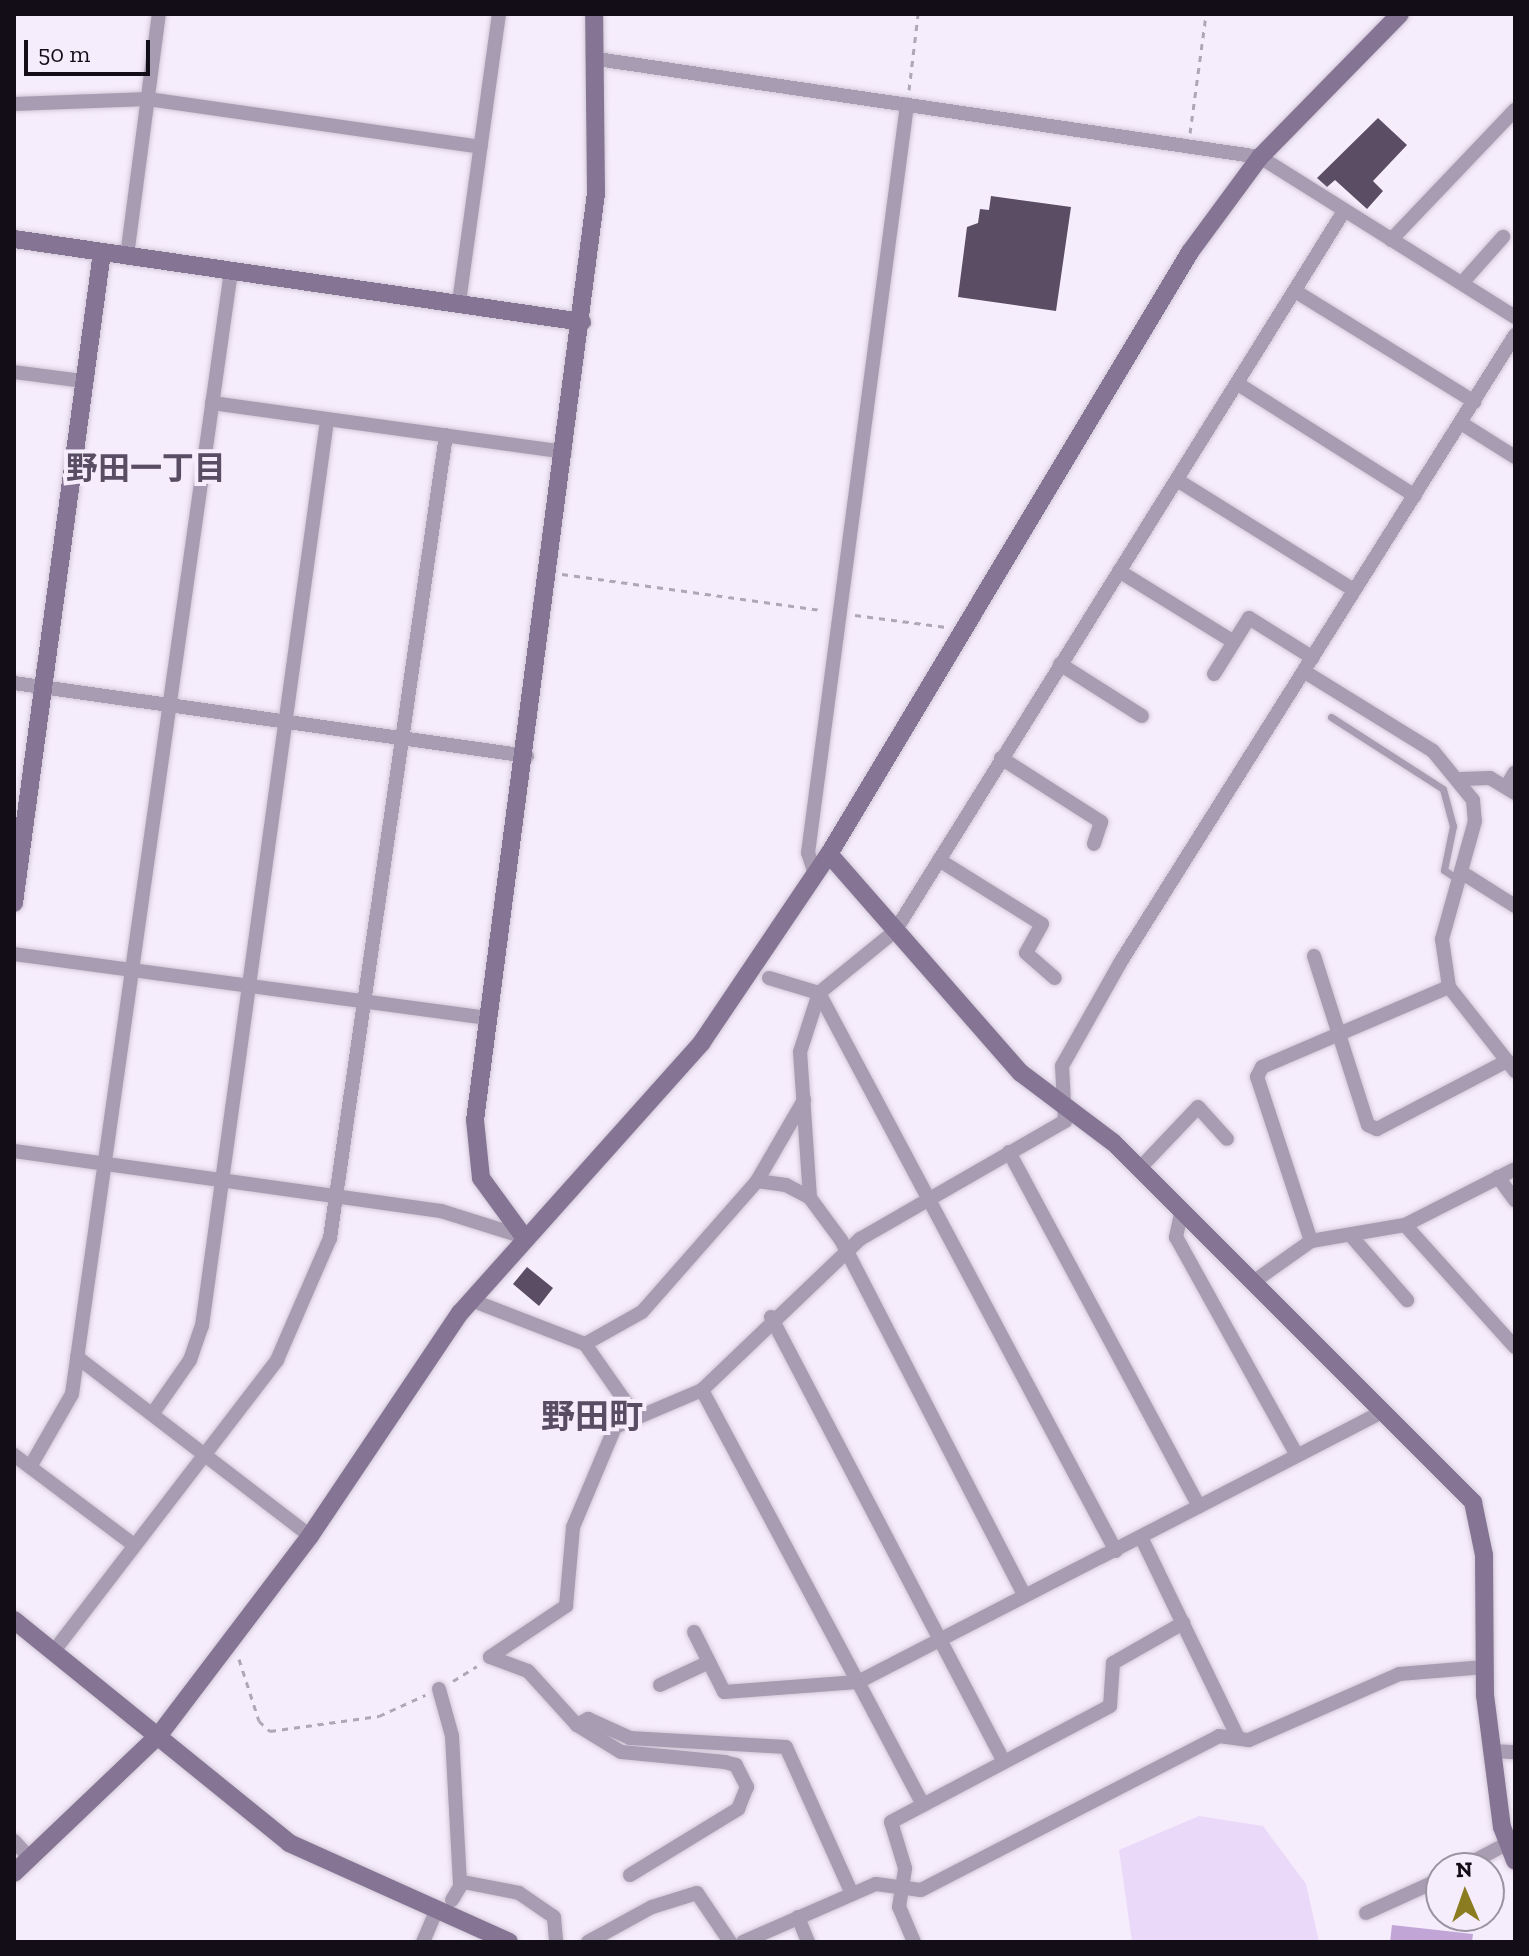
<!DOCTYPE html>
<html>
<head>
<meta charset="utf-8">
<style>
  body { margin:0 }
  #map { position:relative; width:1529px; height:1956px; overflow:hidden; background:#f5ecfc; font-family:"Zilla Slab","Noto Sans JP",serif }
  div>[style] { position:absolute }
  .green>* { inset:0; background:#ebd9fa }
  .water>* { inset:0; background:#c1a5d7 }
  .building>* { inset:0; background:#5a4d64 }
  .path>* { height:3px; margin-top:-1.5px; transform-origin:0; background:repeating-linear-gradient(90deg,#aea7b4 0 6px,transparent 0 12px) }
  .roads { filter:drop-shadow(0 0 2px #d1c8d7) drop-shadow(0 0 2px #d1c8d7) }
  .lane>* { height:7px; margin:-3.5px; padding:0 3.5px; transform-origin:3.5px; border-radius:3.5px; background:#a89cb2 }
  .street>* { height:14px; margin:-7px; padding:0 7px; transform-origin:7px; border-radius:7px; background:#a89cb2 }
  .secondary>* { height:18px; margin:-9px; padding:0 9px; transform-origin:9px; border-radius:9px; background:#867494 }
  span { translate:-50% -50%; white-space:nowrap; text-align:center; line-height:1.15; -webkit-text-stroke:8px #f5ecfc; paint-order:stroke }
  .neighbourhood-label { font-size:32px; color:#594d63; font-weight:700 }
  .quarter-label { font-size:34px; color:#594d63; font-weight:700 }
  .frame { position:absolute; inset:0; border:16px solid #120d16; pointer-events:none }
  .north { position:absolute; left:1425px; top:1852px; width:80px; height:80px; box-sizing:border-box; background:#f5ecfc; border:2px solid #9a93a0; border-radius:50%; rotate:358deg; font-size:22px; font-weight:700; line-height:32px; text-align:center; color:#120d16 }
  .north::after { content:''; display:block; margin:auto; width:28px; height:36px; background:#8b7c22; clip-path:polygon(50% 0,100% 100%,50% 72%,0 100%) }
  .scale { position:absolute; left:24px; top:40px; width:126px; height:36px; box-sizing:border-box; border:4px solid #120d16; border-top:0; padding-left:10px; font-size:24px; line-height:28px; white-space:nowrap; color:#120d16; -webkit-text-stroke:6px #f5ecfc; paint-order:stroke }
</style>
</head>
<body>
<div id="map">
  <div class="green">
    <i style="clip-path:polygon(1199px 1816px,1263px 1826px,1306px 1884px,1319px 1942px,1132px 1942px,1119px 1850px)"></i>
  </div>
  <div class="water">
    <i style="clip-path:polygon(1392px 1925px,1473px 1934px,1472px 1942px,1390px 1942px)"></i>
  </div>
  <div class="building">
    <i style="clip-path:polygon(1378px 118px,1407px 145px,1373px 181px,1383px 191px,1367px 209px,1335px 180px,1327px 187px,1317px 178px)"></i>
    <i style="clip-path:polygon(991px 196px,1071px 207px,1056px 311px,958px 297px,967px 227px,978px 223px,980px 209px,989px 210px)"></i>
    <i style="clip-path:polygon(527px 1267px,553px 1288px,539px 1306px,513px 1284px)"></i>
  </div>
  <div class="path">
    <i style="left:909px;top:90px;width:77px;rotate:-83.2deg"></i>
    <i style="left:1190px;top:133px;width:120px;rotate:-82.3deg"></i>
    <i style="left:562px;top:574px;width:263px;rotate:7.9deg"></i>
    <i style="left:855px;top:615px;width:92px;rotate:7.5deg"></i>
    <i style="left:239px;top:1659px;width:65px;rotate:72.1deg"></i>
    <i style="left:259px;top:1721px;width:15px;rotate:42deg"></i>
    <i style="left:270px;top:1731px;width:110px;rotate:-7.8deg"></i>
    <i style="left:379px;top:1716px;width:51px;rotate:-24.5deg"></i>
    <i style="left:453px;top:1681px;width:28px;rotate:-32deg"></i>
  </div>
  <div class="roads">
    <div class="lane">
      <i style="left:1331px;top:717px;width:133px;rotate:32.7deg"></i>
      <i style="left:1443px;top:789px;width:38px;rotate:75deg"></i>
      <i style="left:1453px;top:826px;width:45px;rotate:101.6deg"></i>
      <i style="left:1444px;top:870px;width:18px;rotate:34deg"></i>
    </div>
    <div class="street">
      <i style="left:597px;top:59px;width:670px;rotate:8.41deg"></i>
      <i style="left:1260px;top:157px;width:301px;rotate:32.1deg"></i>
      <i style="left:14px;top:104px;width:134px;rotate:-2.1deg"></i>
      <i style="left:148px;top:99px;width:336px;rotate:8.2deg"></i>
      <i style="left:1391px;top:240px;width:180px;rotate:-46.4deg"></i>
      <i style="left:127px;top:256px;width:244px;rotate:-82.5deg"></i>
      <i style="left:1462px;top:283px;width:62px;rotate:-48.3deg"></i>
      <i style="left:1295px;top:291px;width:211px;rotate:31.7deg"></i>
      <i style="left:459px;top:302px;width:291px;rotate:-82.1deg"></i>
      <i style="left:14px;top:372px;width:69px;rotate:7.5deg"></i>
      <i style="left:1238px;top:384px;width:209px;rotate:32.3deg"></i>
      <i style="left:212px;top:403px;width:356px;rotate:7.9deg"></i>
      <i style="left:1461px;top:423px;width:64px;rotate:32.2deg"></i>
      <i style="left:1177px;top:480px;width:208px;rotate:31.9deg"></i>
      <i style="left:1119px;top:571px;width:135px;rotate:31.7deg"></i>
      <i style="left:1060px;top:664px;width:97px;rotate:32.4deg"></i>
      <i style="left:1305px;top:672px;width:150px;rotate:31.7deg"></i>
      <i style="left:1433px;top:751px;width:63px;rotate:50.8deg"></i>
      <i style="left:1473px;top:800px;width:21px;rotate:85deg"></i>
      <i style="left:1475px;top:821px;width:123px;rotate:105.6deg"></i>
      <i style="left:1442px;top:939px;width:49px;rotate:81.7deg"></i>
      <i style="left:1214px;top:674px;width:66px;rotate:-58deg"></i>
      <i style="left:1249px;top:618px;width:75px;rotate:32deg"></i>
      <i style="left:14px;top:683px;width:518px;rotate:8.1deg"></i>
      <i style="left:1001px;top:758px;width:119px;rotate:32.6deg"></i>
      <i style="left:1101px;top:822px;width:23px;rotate:108deg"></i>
      <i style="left:1461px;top:779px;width:29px;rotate:-2deg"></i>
      <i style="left:1490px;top:778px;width:29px;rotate:31deg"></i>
      <i style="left:1506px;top:787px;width:17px;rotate:-59deg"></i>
      <i style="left:939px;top:860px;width:121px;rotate:31.9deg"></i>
      <i style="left:1042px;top:924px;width:33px;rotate:119deg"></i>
      <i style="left:1026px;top:953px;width:38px;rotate:41deg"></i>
      <i style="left:1461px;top:872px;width:64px;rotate:32.2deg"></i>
      <i style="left:815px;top:874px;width:22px;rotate:-108deg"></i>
      <i style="left:808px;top:853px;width:755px;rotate:-82.46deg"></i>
      <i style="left:14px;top:954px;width:480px;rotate:7.7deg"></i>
      <i style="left:1314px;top:956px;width:177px;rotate:72.3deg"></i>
      <i style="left:1368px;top:1125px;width:10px;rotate:24deg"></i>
      <i style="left:1377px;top:1129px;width:147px;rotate:-27.6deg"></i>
      <i style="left:769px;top:978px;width:52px;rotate:16.7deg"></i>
      <i style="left:819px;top:993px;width:98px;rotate:-39.2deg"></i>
      <i style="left:895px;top:931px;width:849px;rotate:-58.05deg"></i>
      <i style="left:14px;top:1151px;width:431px;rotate:8deg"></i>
      <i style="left:441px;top:1211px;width:87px;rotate:17.4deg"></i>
      <i style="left:1009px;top:1152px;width:402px;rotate:61.8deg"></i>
      <i style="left:1140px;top:1168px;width:84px;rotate:-46.4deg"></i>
      <i style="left:1198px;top:1107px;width:43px;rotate:47.8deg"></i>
      <i style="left:1498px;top:1177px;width:29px;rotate:54deg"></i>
      <i style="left:757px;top:1181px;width:94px;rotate:-59.9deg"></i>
      <i style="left:810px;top:1198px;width:146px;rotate:-93.9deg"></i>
      <i style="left:800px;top:1052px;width:62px;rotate:-72.1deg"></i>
      <i style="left:819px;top:993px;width:632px;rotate:61.98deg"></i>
      <i style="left:1182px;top:1209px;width:29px;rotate:102deg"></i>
      <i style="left:1176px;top:1237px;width:249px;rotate:61deg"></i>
      <i style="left:1405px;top:1225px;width:164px;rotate:48deg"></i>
      <i style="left:1352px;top:1237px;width:84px;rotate:48.9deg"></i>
      <i style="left:1311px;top:1241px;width:173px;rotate:-108.2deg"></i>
      <i style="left:1257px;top:1077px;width:11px;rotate:-63deg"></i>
      <i style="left:1262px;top:1067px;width:203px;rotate:-23.2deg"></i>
      <i style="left:1449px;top:987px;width:107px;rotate:51.8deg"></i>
      <i style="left:1256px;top:1280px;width:67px;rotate:-35.3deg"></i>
      <i style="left:1311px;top:1241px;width:95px;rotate:-9.7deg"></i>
      <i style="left:1405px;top:1225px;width:123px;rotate:-27deg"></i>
      <i style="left:471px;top:1300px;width:122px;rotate:21.1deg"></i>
      <i style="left:585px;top:1344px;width:65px;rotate:-29.3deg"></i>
      <i style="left:642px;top:1312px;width:174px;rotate:-48.7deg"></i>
      <i style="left:757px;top:1181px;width:29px;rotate:8deg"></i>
      <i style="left:786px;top:1185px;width:27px;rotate:28deg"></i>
      <i style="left:810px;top:1198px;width:52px;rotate:53.6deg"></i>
      <i style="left:841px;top:1240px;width:397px;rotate:62.7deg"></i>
      <i style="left:771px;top:1317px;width:502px;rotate:62.36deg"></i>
      <i style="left:585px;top:1344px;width:85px;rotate:55deg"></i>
      <i style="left:77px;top:1357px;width:294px;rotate:37.5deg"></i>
      <i style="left:702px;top:1390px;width:331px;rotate:61.9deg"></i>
      <i style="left:858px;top:1682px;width:592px;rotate:-27.26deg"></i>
      <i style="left:153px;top:1413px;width:65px;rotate:-55.1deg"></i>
      <i style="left:190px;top:1360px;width:36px;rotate:-71deg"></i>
      <i style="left:202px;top:1326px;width:914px;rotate:-82.14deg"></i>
      <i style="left:14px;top:1455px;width:146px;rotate:36.9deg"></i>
      <i style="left:30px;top:1467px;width:84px;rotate:-60.1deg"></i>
      <i style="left:72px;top:1394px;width:1134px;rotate:-81.94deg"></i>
      <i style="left:1141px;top:1537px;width:221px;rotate:64.2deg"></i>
      <i style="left:694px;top:1632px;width:67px;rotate:63.4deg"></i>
      <i style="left:724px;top:1692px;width:134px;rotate:-4.3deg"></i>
      <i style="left:858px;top:1682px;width:139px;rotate:62.1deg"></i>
      <i style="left:54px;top:1651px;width:367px;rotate:-52.5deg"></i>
      <i style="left:277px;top:1360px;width:133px;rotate:-66.5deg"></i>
      <i style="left:330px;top:1238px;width:811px;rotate:-81.78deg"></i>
      <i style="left:490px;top:1657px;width:92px;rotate:-33.9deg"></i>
      <i style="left:566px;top:1606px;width:79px;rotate:-84.9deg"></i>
      <i style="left:573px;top:1527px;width:108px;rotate:-67.2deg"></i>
      <i style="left:615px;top:1427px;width:95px;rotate:-23deg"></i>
      <i style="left:702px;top:1390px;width:219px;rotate:-43.7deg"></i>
      <i style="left:860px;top:1239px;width:237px;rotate:-29.9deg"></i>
      <i style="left:1065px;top:1121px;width:55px;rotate:-93.1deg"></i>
      <i style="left:1062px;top:1066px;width:118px;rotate:-60.6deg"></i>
      <i style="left:1120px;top:963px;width:742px;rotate:-57.83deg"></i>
      <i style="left:490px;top:1657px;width:40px;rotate:20.2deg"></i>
      <i style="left:528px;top:1671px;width:73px;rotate:47.8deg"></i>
      <i style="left:660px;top:1685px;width:54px;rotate:-25.1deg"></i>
      <i style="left:439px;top:1689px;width:49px;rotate:74.5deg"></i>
      <i style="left:452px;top:1736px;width:148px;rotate:86.9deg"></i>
      <i style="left:1493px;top:1751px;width:22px;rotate:3deg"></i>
      <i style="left:14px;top:1841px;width:25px;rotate:47deg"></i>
      <i style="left:1461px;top:1868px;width:53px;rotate:-28deg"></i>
      <i style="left:630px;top:1875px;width:127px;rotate:-31.4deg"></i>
      <i style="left:738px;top:1809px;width:24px;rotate:-68deg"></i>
      <i style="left:747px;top:1787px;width:25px;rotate:-117deg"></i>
      <i style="left:736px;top:1765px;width:11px;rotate:-165deg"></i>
      <i style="left:725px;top:1762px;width:104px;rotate:-174.5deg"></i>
      <i style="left:621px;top:1752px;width:52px;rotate:-148.5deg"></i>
      <i style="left:577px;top:1725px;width:13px;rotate:-29deg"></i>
      <i style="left:588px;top:1719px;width:46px;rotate:24.3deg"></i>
      <i style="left:630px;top:1738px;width:156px;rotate:3.3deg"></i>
      <i style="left:786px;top:1747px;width:161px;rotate:65.8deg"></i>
      <i style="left:452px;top:1900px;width:21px;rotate:-59deg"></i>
      <i style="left:463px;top:1882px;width:57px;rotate:11.1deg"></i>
      <i style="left:519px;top:1893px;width:42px;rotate:34.4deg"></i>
      <i style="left:554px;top:1917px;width:25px;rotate:85deg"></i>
      <i style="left:1366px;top:1913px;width:82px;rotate:-24.4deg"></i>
      <i style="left:798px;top:1917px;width:27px;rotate:68deg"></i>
      <i style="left:423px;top:1942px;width:34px;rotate:-67deg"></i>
      <i style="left:588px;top:1942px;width:73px;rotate:-28.7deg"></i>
      <i style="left:652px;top:1907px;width:47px;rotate:-17.3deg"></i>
      <i style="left:697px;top:1893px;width:59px;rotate:56deg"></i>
      <i style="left:743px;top:1942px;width:145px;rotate:-23.6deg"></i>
      <i style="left:876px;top:1884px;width:45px;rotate:7.6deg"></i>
      <i style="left:921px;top:1890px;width:335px;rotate:-27.3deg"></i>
      <i style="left:1219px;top:1736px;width:30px;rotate:8deg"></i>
      <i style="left:1249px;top:1740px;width:164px;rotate:-23.7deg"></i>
      <i style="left:1399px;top:1674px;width:86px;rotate:-4.7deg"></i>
      <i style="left:914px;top:1942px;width:38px;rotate:-113deg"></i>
      <i style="left:899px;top:1907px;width:39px;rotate:-81deg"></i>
      <i style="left:905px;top:1868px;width:48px;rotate:-106.9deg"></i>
      <i style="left:891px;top:1822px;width:248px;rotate:-27.9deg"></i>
      <i style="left:1110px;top:1706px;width:43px;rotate:-86deg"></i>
      <i style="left:1113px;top:1663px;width:81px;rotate:-29.7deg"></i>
    </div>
    <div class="secondary">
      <i style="left:14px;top:239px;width:574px;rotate:8.31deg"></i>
      <i style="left:829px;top:854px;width:291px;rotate:48.8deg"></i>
      <i style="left:1021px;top:1073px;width:116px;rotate:37deg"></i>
      <i style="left:1114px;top:1143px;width:508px;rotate:45deg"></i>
      <i style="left:1473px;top:1502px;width:54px;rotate:78.3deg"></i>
      <i style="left:1484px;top:1555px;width:140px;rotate:89.6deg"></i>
      <i style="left:1485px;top:1695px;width:133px;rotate:82.7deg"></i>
      <i style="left:1502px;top:1827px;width:36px;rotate:69deg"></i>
      <i style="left:14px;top:903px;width:657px;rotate:-82.3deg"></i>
      <i style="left:524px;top:1237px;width:73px;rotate:-126.1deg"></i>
      <i style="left:481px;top:1178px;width:58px;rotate:-95.9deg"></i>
      <i style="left:475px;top:1120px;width:935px;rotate:-82.56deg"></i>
      <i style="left:596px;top:193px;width:179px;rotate:-90.6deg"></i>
      <i style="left:14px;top:1620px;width:354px;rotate:39deg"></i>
      <i style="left:289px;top:1843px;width:241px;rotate:24.2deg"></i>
      <i style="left:14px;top:1873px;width:200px;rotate:-43.6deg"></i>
      <i style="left:159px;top:1735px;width:250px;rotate:-52.8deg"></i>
      <i style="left:310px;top:1536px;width:269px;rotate:-56.1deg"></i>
      <i style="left:460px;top:1313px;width:363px;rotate:-48.2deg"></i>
      <i style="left:702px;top:1042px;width:227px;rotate:-56deg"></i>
      <i style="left:829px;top:854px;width:702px;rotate:-59.05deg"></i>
      <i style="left:1190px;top:252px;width:118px;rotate:-53.6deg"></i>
      <i style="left:1260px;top:157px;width:200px;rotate:-45.6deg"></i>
    </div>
  </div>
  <div class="neighbourhood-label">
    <span style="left:146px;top:468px">野田一丁目</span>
  </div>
  <div class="quarter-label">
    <span style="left:592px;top:1417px">野田町</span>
  </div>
  <div class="frame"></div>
  <div class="north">N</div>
  <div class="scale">50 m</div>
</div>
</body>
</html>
